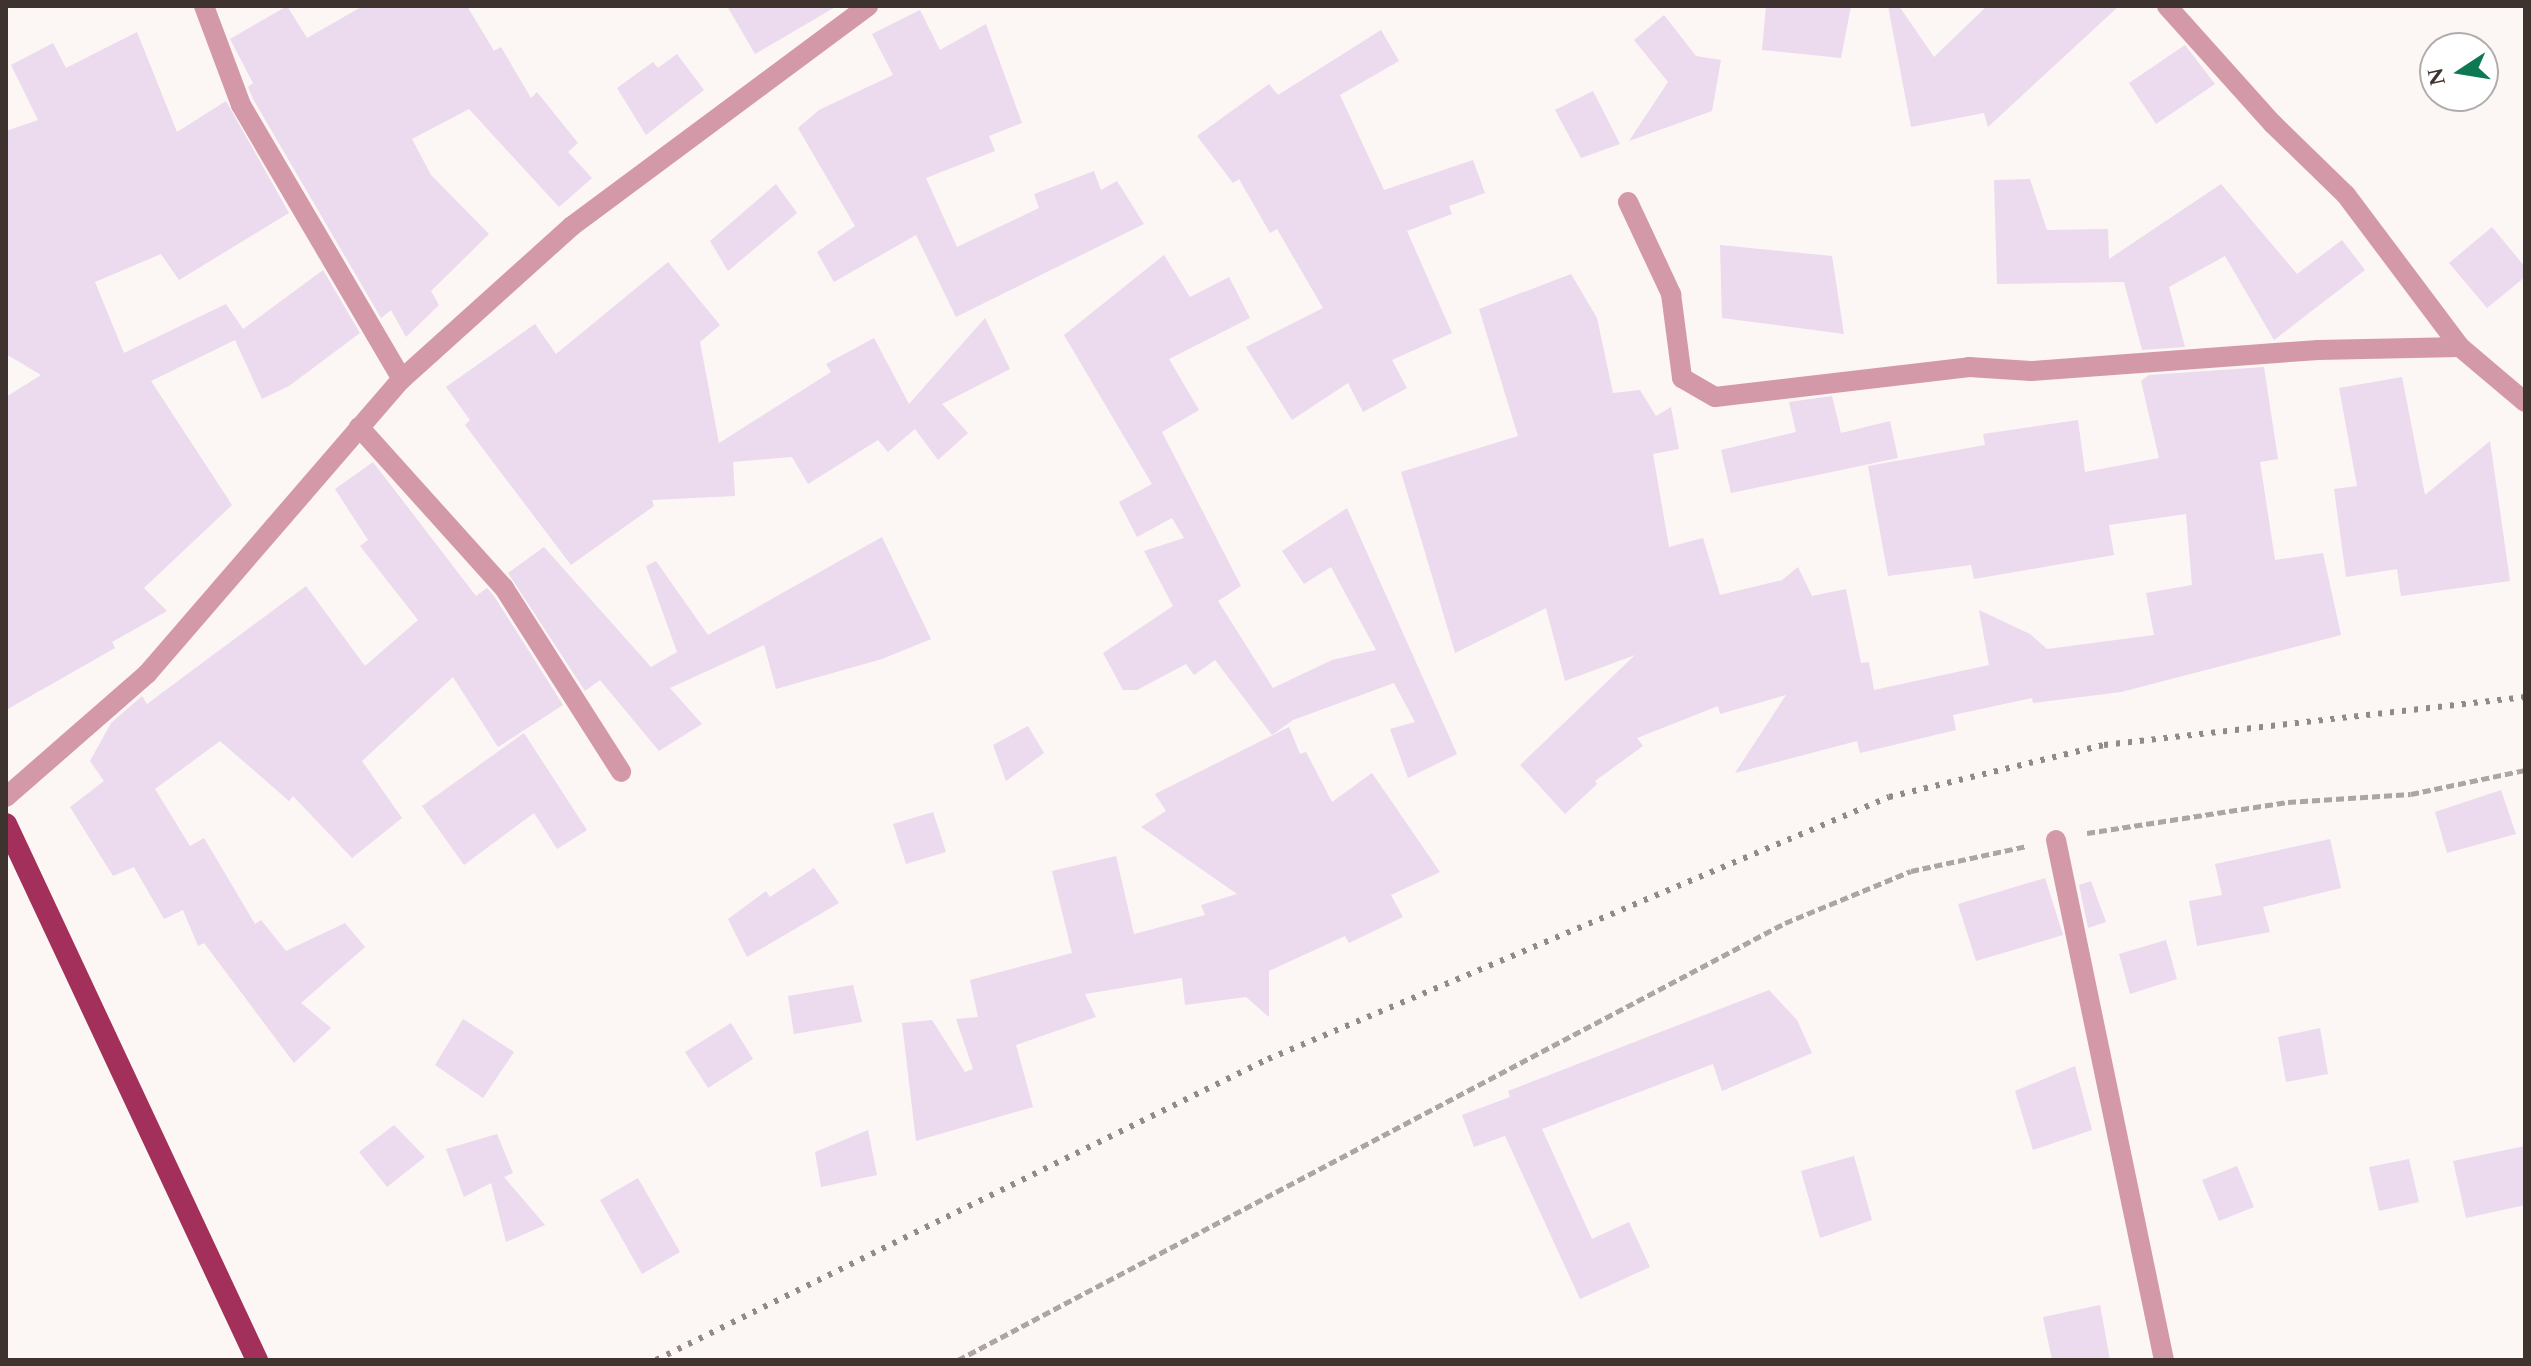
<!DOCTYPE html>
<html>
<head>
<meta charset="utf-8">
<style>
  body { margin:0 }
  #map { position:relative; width:2531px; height:1366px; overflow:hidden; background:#fcf6f4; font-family:Spectral,serif }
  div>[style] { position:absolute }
  .building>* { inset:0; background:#ecdaee }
  .path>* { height:5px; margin-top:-2.5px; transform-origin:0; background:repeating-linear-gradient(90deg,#ada5a2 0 8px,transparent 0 12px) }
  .minor>* { height:20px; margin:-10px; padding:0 10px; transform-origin:10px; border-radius:10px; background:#d499a8 }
  .trunk>* { height:22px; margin:-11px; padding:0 11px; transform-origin:11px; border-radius:11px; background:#a3305b }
  .rail>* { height:6px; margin-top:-3px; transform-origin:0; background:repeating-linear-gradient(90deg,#938a87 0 4px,transparent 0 12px) }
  span { translate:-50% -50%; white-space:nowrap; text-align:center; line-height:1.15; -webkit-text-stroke:6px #fff; paint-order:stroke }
  .frame { position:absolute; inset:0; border:8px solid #3e332f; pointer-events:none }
  .north { position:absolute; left:2419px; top:32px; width:80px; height:80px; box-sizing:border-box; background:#fff; border:2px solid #b2adac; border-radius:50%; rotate:258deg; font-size:22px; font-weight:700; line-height:32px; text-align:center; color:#3e332f }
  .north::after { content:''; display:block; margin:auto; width:28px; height:36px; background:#0d7852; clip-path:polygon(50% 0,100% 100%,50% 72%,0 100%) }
</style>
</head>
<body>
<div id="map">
  <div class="building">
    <i style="clip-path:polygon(287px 6px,307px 38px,363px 6px,467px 6px,494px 51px,501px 47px,531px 98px,537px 92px,578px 143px,568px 152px,592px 178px,559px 207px,469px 109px,412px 139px,431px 175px,489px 234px,431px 291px,439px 305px,406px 337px,391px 310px,381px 318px,253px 99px,248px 87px,253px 83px,230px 39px)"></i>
    <i style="clip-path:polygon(727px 6px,837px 6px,755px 54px)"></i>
    <i style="clip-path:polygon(1766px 6px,1851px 6px,1841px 58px,1762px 50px)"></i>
    <i style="clip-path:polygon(1888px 6px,1899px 6px,1934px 57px,1987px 6px,2119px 6px,1988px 127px,1984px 113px,1911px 127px)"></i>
    <i style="clip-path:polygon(920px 10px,940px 50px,986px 24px,1022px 123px,989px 136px,995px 151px,926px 178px,957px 247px,1039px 208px,1034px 194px,1094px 171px,1101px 190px,1117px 181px,1144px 224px,956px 317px,916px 235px,834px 282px,817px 252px,855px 226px,798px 128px,819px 110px,893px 75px,872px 34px)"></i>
    <i style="clip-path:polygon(1664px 15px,1696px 56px,1721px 60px,1712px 111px,1629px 141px,1668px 82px,1634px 40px)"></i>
    <i style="clip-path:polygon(1381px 30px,1399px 61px,1340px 95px,1384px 190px,1473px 160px,1485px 193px,1449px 206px,1452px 214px,1407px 231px,1452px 333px,1392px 360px,1407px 388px,1363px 412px,1348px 383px,1292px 420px,1246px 347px,1323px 308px,1277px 229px,1270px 233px,1239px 179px,1233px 183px,1197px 136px,1269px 84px,1278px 95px)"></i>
    <i style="clip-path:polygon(137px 32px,177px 132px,226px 101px,289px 213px,179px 280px,161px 254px,95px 282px,124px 353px,226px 304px,243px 329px,323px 270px,360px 333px,289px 386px,262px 399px,235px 340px,151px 381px,232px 505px,144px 588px,167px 611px,112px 642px,115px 648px,6px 710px,6px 397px,41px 375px,6px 354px,6px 131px,38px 120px,11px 65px,53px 43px,66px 68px)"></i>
    <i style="clip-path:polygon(2185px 45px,2215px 84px,2156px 124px,2129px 83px)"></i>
    <i style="clip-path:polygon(677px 54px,704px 90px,646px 135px,617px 88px,653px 62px,658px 68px)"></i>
    <i style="clip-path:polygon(1593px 91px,1620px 144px,1581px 158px,1555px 110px)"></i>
    <i style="clip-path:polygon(2030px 179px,2047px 230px,2108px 229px,2109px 259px,2221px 184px,2297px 274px,2342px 240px,2365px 270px,2274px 340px,2225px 256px,2169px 287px,2185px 347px,2142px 350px,2124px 282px,1997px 284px,1994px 180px)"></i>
    <i style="clip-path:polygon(776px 184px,797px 213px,728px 271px,710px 241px)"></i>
    <i style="clip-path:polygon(2492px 227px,2525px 267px,2525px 277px,2487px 308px,2449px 263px)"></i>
    <i style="clip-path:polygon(1720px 245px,1832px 256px,1844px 334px,1722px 318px)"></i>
    <i style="clip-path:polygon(1164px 255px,1190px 297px,1229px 277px,1250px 318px,1169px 359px,1199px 410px,1162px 432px,1241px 586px,1218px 601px,1273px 688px,1332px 660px,1376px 650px,1331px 567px,1304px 584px,1282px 551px,1347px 508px,1457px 754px,1408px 778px,1390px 729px,1415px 722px,1394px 683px,1293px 720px,1272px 735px,1215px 660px,1194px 675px,1186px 664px,1137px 690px,1123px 690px,1103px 653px,1173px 606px,1144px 551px,1184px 538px,1172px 518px,1137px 537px,1119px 502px,1152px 484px,1064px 335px)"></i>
    <i style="clip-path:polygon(668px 262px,720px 325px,700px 342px,719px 443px,831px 372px,826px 364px,874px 338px,909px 404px,985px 318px,1010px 369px,942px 404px,968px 433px,938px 460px,915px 429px,888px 452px,878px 440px,808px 484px,792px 457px,733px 462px,735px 496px,652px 500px,654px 506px,571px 565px,465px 425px,470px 420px,446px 387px,535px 324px,556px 354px)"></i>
    <i style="clip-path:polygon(1571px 274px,1597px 318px,1613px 393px,1640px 390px,1656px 416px,1671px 407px,1679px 449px,1653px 454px,1669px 547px,1703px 538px,1720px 595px,1782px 580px,1798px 567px,1812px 596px,1846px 589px,1861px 663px,1869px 662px,1874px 690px,1989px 665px,1979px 610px,2030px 634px,2047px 649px,2154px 635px,2146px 593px,2192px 585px,2186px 514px,2109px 525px,2114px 555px,1974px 579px,1971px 565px,1888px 576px,1868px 466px,1985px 445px,1983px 434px,2078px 420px,2085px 472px,2159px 458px,2141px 381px,2149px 375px,2264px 367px,2278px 459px,2260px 462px,2275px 560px,2323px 553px,2341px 635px,2121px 692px,2033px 703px,2032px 698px,1953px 715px,1956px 730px,1860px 753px,1857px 741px,1735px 773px,1786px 695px,1720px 714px,1718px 706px,1637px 738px,1643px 746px,1595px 781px,1597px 784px,1565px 814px,1520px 765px,1635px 655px,1565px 681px,1546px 608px,1455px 653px,1401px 472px,1518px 436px,1479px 309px)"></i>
    <i style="clip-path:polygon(2402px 377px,2425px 495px,2490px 441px,2510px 581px,2401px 596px,2397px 569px,2346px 577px,2334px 489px,2357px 486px,2339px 388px)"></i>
    <i style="clip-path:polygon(1832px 396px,1841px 433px,1890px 421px,1898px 458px,1731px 493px,1721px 450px,1796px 432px,1789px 402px)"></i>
    <i style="clip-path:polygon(373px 462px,476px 596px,487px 588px,494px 596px,563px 705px,498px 747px,453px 677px,362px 761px,402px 818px,352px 858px,293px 796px,289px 801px,220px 741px,155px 789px,190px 846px,204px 838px,255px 924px,261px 920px,286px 951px,345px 923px,365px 947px,301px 1003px,331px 1028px,294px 1063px,204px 943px,198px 946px,183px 910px,164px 919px,134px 867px,113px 876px,70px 807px,104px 781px,90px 761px,111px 723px,142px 696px,147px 704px,306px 586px,365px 666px,418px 620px,360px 546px,368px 540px,335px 489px)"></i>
    <i style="clip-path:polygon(882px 537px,931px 639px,882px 659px,776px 689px,764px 645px,670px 688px,702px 724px,659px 751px,600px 680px,585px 691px,508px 573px,544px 547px,651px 667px,677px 652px,646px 566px,656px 561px,708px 635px)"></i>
    <i style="clip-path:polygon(1028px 726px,1044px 753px,1006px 781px,993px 745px)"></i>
    <i style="clip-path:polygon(1289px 727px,1300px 754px,1306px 752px,1332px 802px,1372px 773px,1440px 872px,1391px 895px,1403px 917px,1349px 943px,1345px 936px,1269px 971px,1269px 1017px,1246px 997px,1185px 1005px,1182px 978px,1085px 994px,1096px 1017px,1016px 1045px,1033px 1107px,916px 1141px,902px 1023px,932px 1020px,965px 1072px,973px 1069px,956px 1019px,978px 1017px,970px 980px,1072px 953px,1052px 871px,1116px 856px,1134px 934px,1205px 915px,1201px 905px,1237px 894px,1141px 827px,1166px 811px,1155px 794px)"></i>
    <i style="clip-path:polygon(524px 733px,587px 830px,557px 849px,534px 813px,464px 865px,422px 806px)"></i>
    <i style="clip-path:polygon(2501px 790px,2516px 834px,2447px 853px,2435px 812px)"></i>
    <i style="clip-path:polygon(933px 812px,946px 852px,906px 864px,893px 824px)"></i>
    <i style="clip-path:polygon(2330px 839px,2341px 888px,2263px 907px,2270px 932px,2197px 946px,2189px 901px,2222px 895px,2215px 864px)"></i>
    <i style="clip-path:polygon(814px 868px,839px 903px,747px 957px,728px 919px,766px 891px,770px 897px)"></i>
    <i style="clip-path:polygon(2045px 878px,2063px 935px,1976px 961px,1958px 904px)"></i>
    <i style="clip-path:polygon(2091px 881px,2106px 922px,2088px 928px,2079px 885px)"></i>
    <i style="clip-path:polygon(2166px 940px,2177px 979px,2130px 994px,2119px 954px)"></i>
    <i style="clip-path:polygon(853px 985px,862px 1022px,794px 1034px,788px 996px)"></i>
    <i style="clip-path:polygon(1769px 990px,1797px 1020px,1812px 1053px,1722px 1091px,1713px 1064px,1542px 1129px,1592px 1239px,1629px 1222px,1650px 1267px,1580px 1299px,1505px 1136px,1474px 1147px,1462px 1115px,1510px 1097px,1508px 1091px)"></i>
    <i style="clip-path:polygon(463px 1019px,514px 1052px,483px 1098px,435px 1065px)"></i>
    <i style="clip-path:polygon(731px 1023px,753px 1059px,708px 1088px,685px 1052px)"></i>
    <i style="clip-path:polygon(2320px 1028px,2328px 1074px,2286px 1082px,2278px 1037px)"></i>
    <i style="clip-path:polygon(2075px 1066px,2092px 1130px,2033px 1150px,2015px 1091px)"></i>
    <i style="clip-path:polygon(394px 1125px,425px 1157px,387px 1187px,359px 1152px)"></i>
    <i style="clip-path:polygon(868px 1130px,877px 1175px,821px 1187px,815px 1152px)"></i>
    <i style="clip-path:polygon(497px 1134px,513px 1173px,504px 1177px,545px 1225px,506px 1242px,491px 1183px,464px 1197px,446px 1149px)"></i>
    <i style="clip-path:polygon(2525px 1146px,2525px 1205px,2466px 1218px,2453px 1161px)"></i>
    <i style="clip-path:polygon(1854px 1156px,1872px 1220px,1820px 1238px,1801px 1171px)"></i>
    <i style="clip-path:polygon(2409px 1159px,2419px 1202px,2379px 1211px,2369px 1167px)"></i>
    <i style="clip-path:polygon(2237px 1166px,2254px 1207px,2219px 1221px,2202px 1180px)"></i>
    <i style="clip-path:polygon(638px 1178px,680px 1252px,642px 1274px,600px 1200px)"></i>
    <i style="clip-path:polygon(2100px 1305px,2110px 1360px,2052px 1360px,2043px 1317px)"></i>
  </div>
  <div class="path">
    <i style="left:2087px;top:833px;width:203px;rotate:-8.8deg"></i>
    <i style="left:2288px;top:802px;width:123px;rotate:-3.7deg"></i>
    <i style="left:2411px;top:794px;width:116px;rotate:-11.9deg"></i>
    <i style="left:958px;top:1360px;width:935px;rotate:-27.85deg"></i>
    <i style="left:1785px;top:923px;width:136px;rotate:-22.4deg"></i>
    <i style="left:1911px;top:871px;width:119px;rotate:-12.2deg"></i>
  </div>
  <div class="minor">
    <i style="left:204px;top:6px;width:106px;rotate:69.5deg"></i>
    <i style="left:241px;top:105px;width:318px;rotate:59.6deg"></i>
    <i style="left:2167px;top:6px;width:159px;rotate:48.1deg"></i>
    <i style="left:2273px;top:124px;width:102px;rotate:44.2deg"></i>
    <i style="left:2346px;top:195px;width:190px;rotate:53.1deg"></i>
    <i style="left:2460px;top:347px;width:85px;rotate:40.2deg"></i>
    <i style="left:1628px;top:202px;width:102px;rotate:64.9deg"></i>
    <i style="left:1671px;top:294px;width:85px;rotate:82.5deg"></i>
    <i style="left:1682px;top:378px;width:38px;rotate:30deg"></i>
    <i style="left:1715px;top:397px;width:256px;rotate:-6.7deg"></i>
    <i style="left:1969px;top:367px;width:62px;rotate:3.7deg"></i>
    <i style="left:2031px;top:371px;width:288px;rotate:-4.2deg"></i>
    <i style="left:2318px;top:350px;width:142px;rotate:-1.2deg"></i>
    <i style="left:359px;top:427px;width:217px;rotate:48deg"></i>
    <i style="left:504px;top:588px;width:218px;rotate:57.5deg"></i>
    <i style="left:6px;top:797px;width:187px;rotate:-41.1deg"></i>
    <i style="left:147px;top:674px;width:390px;rotate:-49.2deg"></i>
    <i style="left:402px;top:379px;width:229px;rotate:-42deg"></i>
    <i style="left:572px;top:226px;width:369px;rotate:-36.6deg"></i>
    <i style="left:2056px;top:840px;width:531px;rotate:78.27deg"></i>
  </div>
  <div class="trunk">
    <i style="left:6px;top:824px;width:592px;rotate:64.91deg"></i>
  </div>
  <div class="rail">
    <i style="left:656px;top:1360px;width:682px;rotate:-26.19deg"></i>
    <i style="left:1268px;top:1059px;width:674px;rotate:-22.87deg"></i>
    <i style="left:1889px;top:797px;width:221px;rotate:-13.6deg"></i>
    <i style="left:2104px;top:745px;width:424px;rotate:-6.5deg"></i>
  </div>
  <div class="frame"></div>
  <div class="north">N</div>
</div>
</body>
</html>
